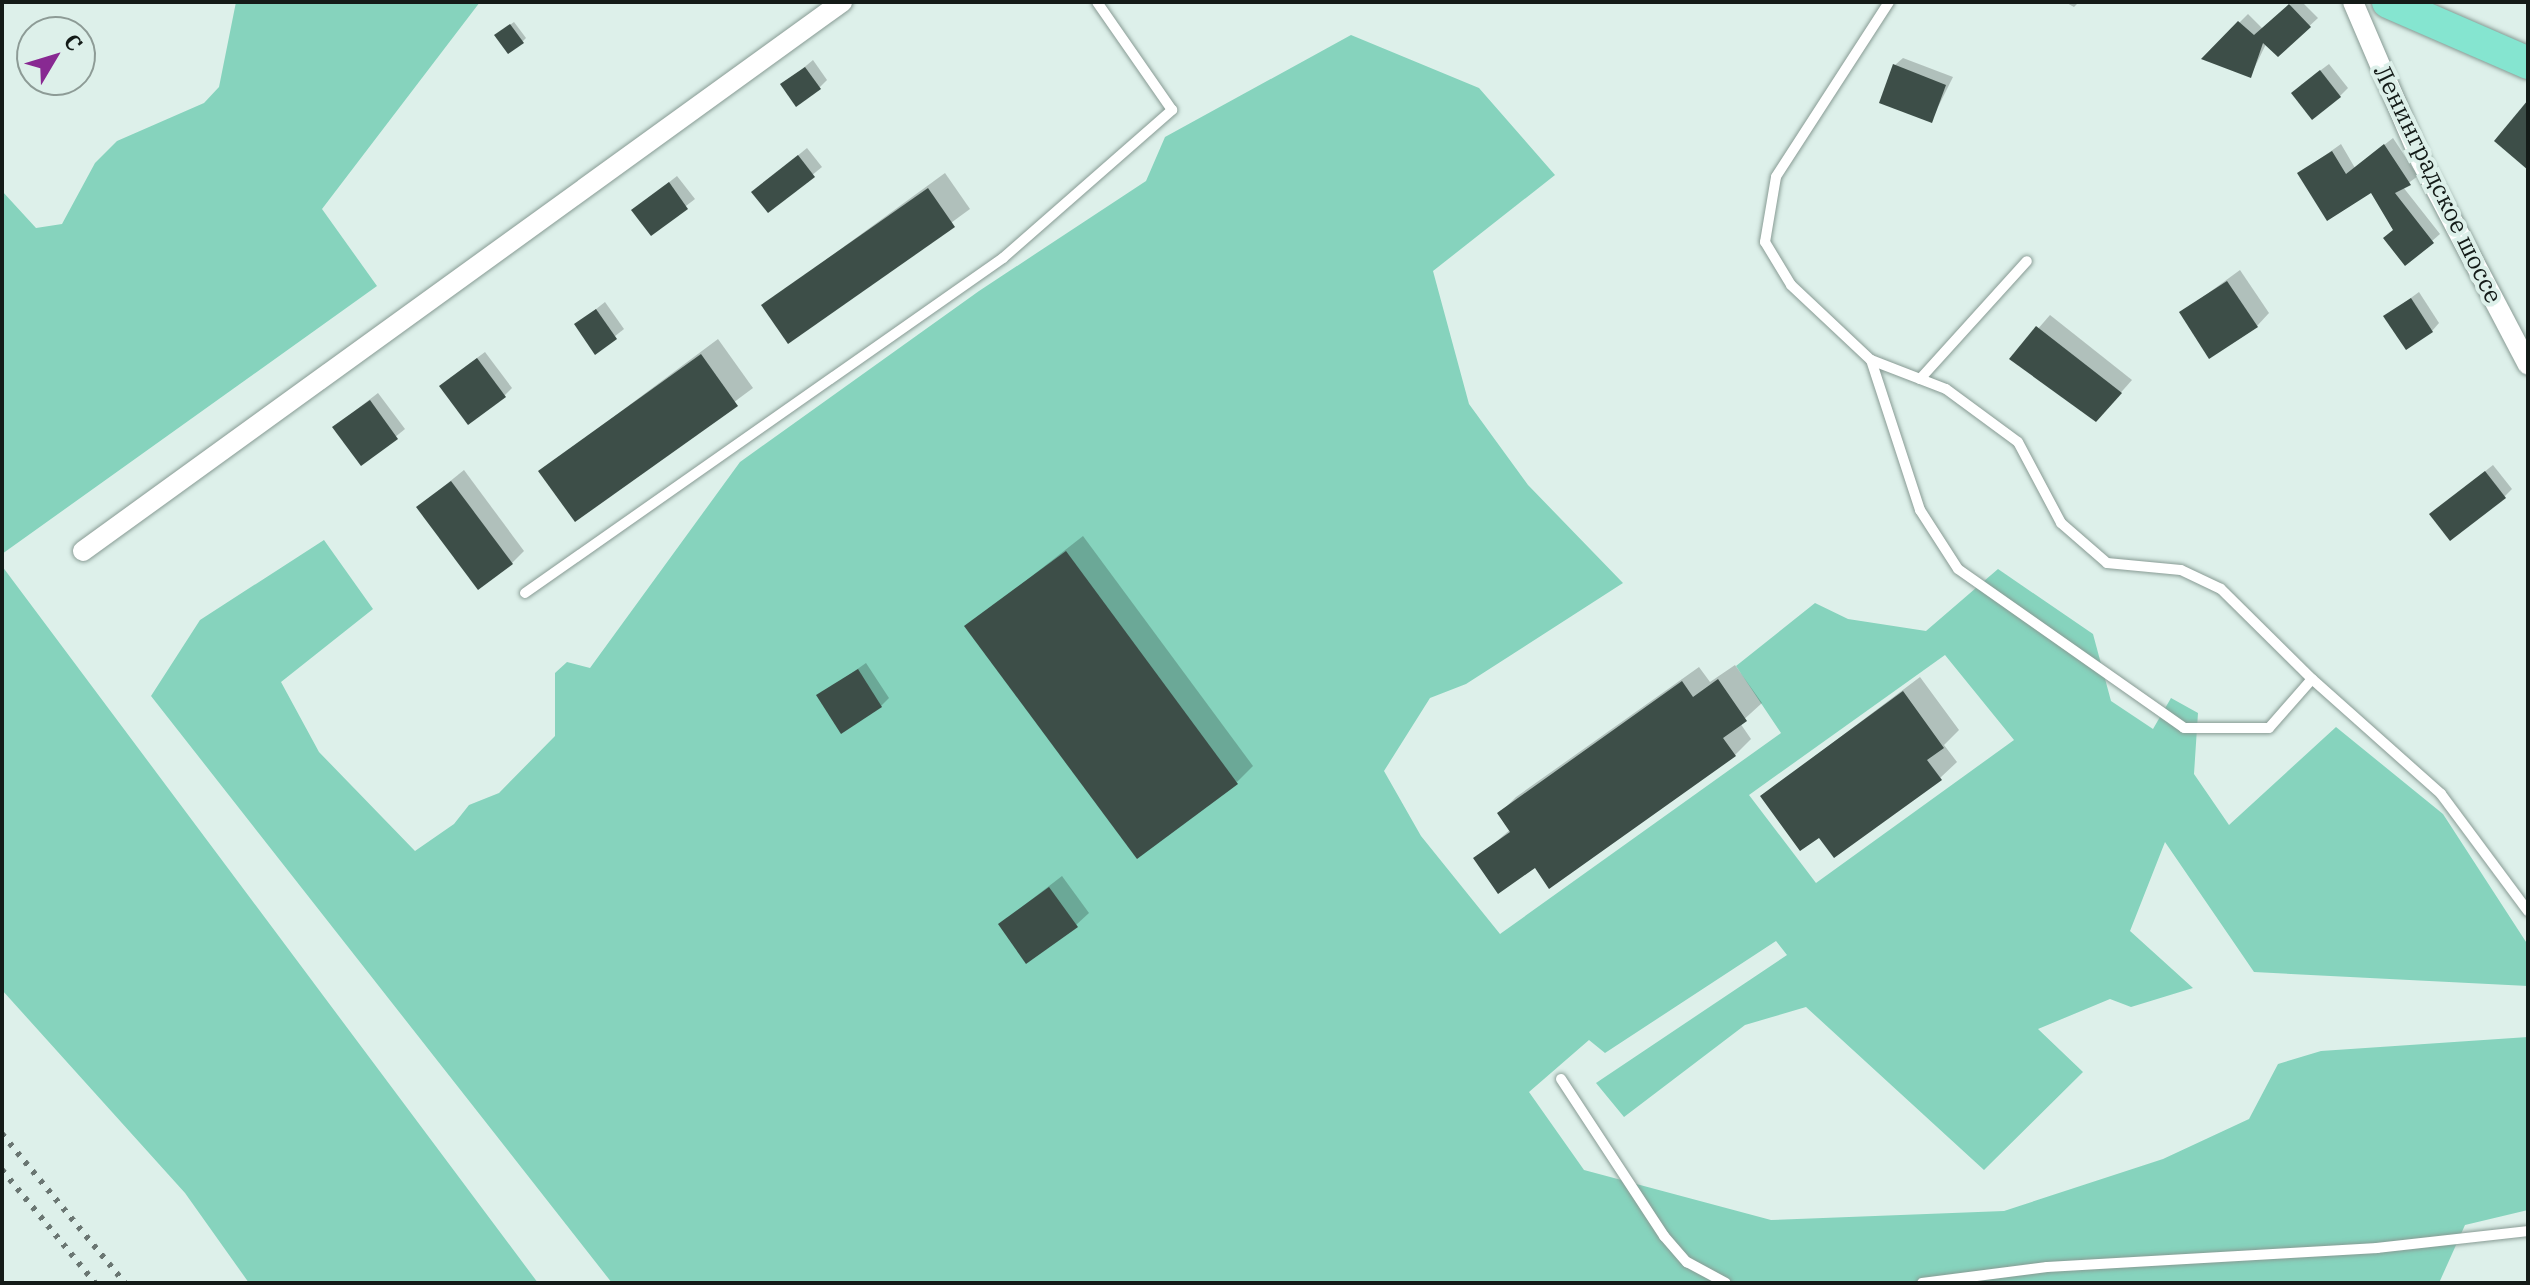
<!DOCTYPE html>
<html>
<head>
<meta charset="utf-8">
<style>
  body { margin:0 }
  #map { position:relative; width:2530px; height:1285px; overflow:hidden; background:#ddf0ea; font-family:"IBM Plex Serif",serif }
  div>[style] { position:absolute }
  .green>* { inset:0; background:#86d3bd }
  .shadow>* { inset:0; background:#0003 }
  .building>* { inset:0; background:#3d4e48 }
  .roads { filter:drop-shadow(0 0 2px #889b94) drop-shadow(0 0 2px #889b94) }
  .lane>* { height:10px; margin:-5px; padding:0 5px; transform-origin:5px; border-radius:5px; background:#fff }
  .street>* { height:20px; margin:-10px; padding:0 10px; transform-origin:10px; border-radius:10px; background:#fff }
  .primary>* { height:32px; margin:-16px; padding:0 16px; transform-origin:16px; border-radius:16px; background:#85e5d0 }
  .rail>* { height:6px; margin-top:-3px; transform-origin:0; background:repeating-linear-gradient(90deg,#6a7672 0 4px,transparent 0 12px) }
  span { translate:-50% -50%; white-space:nowrap; text-align:center; line-height:1.15; -webkit-text-stroke:8px #ddf0ea; paint-order:stroke }
  .street-label { font-size:24px; color:#141b18 }
  .frame { position:absolute; inset:0; border:4px solid #141b18; pointer-events:none }
  .north { position:absolute; left:16px; top:16px; width:80px; height:80px; box-sizing:border-box; background:#ddf0ea; border:2px solid #8d9b96; border-radius:50%; rotate:52deg; font-size:22px; font-weight:700; line-height:32px; text-align:center; color:#141b18 }
  .north::after { content:''; display:block; margin:auto; width:28px; height:36px; background:#882992; clip-path:polygon(50% 0,100% 100%,50% 72%,0 100%) }
</style>
</head>
<body>
<div id="map">
  <div class="green">
    <i style="clip-path:polygon(236px 2px,480px 2px,322px 209px,377px 286px,2px 554px,2px 191px,36px 228px,62px 224px,95px 163px,117px 141px,204px 103px,219px 87px)"></i>
    <i style="clip-path:polygon(evenodd,1351px 35px,1479px 88px,1555px 175px,1433px 271px,1469px 404px,1528px 485px,1623px 583px,1466px 684px,1430px 698px,1384px 771px,1421px 836px,1500px 934px,1781px 733px,1736px 666px,1815px 603px,1848px 619px,1926px 631px,1998px 569px,2093px 634px,2111px 701px,2153px 729px,2171px 698px,2198px 713px,2194px 774px,2229px 825px,2336px 727px,2443px 814px,2528px 945px,2528px 986px,2254px 972px,2165px 842px,2130px 931px,2193px 988px,2131px 1007px,2110px 999px,2038px 1029px,2083px 1072px,1984px 1170px,1806px 1007px,1745px 1025px,1624px 1117px,1596px 1083px,1787px 955px,1776px 941px,1605px 1053px,1589px 1040px,1529px 1092px,1584px 1170px,1771px 1220px,2004px 1211px,2163px 1159px,2249px 1119px,2278px 1064px,2321px 1051px,2528px 1037px,2528px 1210px,2465px 1225px,2439px 1283px,612px 1283px,151px 696px,200px 620px,324px 540px,373px 609px,281px 682px,319px 752px,415px 851px,454px 824px,469px 805px,499px 793px,555px 736px,555px 673px,567px 662px,590px 668px,740px 462px,979px 291px,1146px 181px,1165px 137px,1351px 35px,1945px 655px,2014px 740px,1816px 883px,1749px 795px,1945px 655px)"></i>
    <i style="clip-path:polygon(2px 566px,538px 1283px,249px 1283px,185px 1193px,2px 990px)"></i>
  </div>
  <div class="shadow">
    <i style="clip-path:polygon(2065px 2px,2079px 2px,2074px 7px)"></i>
    <i style="clip-path:polygon(2293px 2px,2302px 2px,2318px 18px,2278px 55px,2266px 44px,2251px 75px,2204px 58px,2248px 14px,2263px 29px)"></i>
    <i style="clip-path:polygon(514px 22px,526px 38px,522px 42px,500px 32px)"></i>
    <i style="clip-path:polygon(1903px 58px,1953px 77px,1931px 121px,1895px 65px)"></i>
    <i style="clip-path:polygon(813px 60px,827px 80px,820px 87px,783px 85px)"></i>
    <i style="clip-path:polygon(2329px 64px,2348px 88px,2340px 96px,2301px 85px)"></i>
    <i style="clip-path:polygon(2393px 138px,2418px 176px,2403px 187px,2440px 234px,2432px 241px,2395px 229px,2372px 191px,2300px 173px,2341px 144px,2355px 168px)"></i>
    <i style="clip-path:polygon(807px 148px,822px 167px,768px 211px,753px 192px)"></i>
    <i style="clip-path:polygon(945px 173px,970px 209px,789px 341px,764px 305px)"></i>
    <i style="clip-path:polygon(677px 176px,695px 199px,651px 233px,634px 210px)"></i>
    <i style="clip-path:polygon(2240px 270px,2269px 313px,2257px 326px,2181px 313px)"></i>
    <i style="clip-path:polygon(2419px 292px,2439px 323px,2432px 331px,2386px 316px)"></i>
    <i style="clip-path:polygon(605px 302px,624px 329px,595px 352px,576px 325px)"></i>
    <i style="clip-path:polygon(2050px 315px,2132px 380px,2108px 407px,2012px 359px)"></i>
    <i style="clip-path:polygon(718px 339px,753px 388px,576px 520px,541px 471px)"></i>
    <i style="clip-path:polygon(485px 352px,512px 388px,504px 396px,450px 378px)"></i>
    <i style="clip-path:polygon(378px 393px,405px 429px,362px 464px,343px 420px)"></i>
    <i style="clip-path:polygon(2493px 465px,2512px 489px,2504px 497px,2440px 507px)"></i>
    <i style="clip-path:polygon(464px 470px,524px 551px,512px 563px,418px 507px)"></i>
    <i style="clip-path:polygon(1083px 536px,1253px 766px,1237px 782px,967px 627px)"></i>
    <i style="clip-path:polygon(866px 663px,889px 698px,881px 706px,819px 696px)"></i>
    <i style="clip-path:polygon(1735px 665px,1762px 703px,1740px 723px,1751px 739px,1735px 755px,1535px 865px,1476px 859px,1511px 829px,1500px 813px,1516px 797px,1699px 667px,1710px 682px)"></i>
    <i style="clip-path:polygon(1920px 677px,1959px 730px,1944px 745px,1957px 762px,1940px 778px,1762px 796px)"></i>
    <i style="clip-path:polygon(1062px 876px,1089px 913px,1076px 925px,1000px 924px)"></i>
  </div>
  <div class="building">
    <i style="clip-path:polygon(2289px 4px,2311px 27px,2278px 57px,2263px 43px,2251px 78px,2201px 59px,2238px 21px,2254px 35px)"></i>
    <i style="clip-path:polygon(510px 24px,524px 43px,508px 54px,494px 35px)"></i>
    <i style="clip-path:polygon(1893px 64px,1946px 85px,1932px 123px,1879px 103px)"></i>
    <i style="clip-path:polygon(805px 67px,821px 89px,796px 107px,780px 84px)"></i>
    <i style="clip-path:polygon(2320px 70px,2341px 97px,2312px 120px,2291px 93px)"></i>
    <i style="clip-path:polygon(2528px 100px,2528px 170px,2494px 141px)"></i>
    <i style="clip-path:polygon(2384px 144px,2411px 185px,2395px 193px,2434px 243px,2405px 266px,2383px 238px,2393px 230px,2371px 193px,2327px 221px,2297px 173px,2332px 151px,2346px 174px)"></i>
    <i style="clip-path:polygon(798px 155px,815px 177px,768px 213px,751px 192px)"></i>
    <i style="clip-path:polygon(669px 182px,688px 209px,651px 236px,631px 210px)"></i>
    <i style="clip-path:polygon(928px 188px,955px 227px,788px 344px,761px 305px)"></i>
    <i style="clip-path:polygon(2227px 281px,2258px 327px,2209px 359px,2179px 312px)"></i>
    <i style="clip-path:polygon(2411px 298px,2433px 332px,2406px 350px,2383px 316px)"></i>
    <i style="clip-path:polygon(596px 309px,617px 339px,595px 355px,574px 324px)"></i>
    <i style="clip-path:polygon(2036px 326px,2122px 393px,2096px 422px,2009px 359px)"></i>
    <i style="clip-path:polygon(701px 354px,738px 406px,575px 522px,538px 471px)"></i>
    <i style="clip-path:polygon(477px 358px,506px 397px,468px 425px,439px 386px)"></i>
    <i style="clip-path:polygon(370px 400px,398px 439px,361px 466px,332px 427px)"></i>
    <i style="clip-path:polygon(2485px 471px,2506px 498px,2450px 541px,2429px 514px)"></i>
    <i style="clip-path:polygon(451px 481px,513px 564px,478px 590px,416px 507px)"></i>
    <i style="clip-path:polygon(1066px 551px,1238px 784px,1137px 859px,964px 626px)"></i>
    <i style="clip-path:polygon(858px 669px,882px 707px,841px 734px,816px 695px)"></i>
    <i style="clip-path:polygon(1718px 679px,1747px 721px,1723px 738px,1736px 756px,1549px 889px,1535px 868px,1498px 894px,1473px 858px,1510px 832px,1497px 813px,1682px 681px,1693px 697px)"></i>
    <i style="clip-path:polygon(1903px 691px,1944px 748px,1927px 760px,1942px 780px,1834px 858px,1819px 838px,1800px 851px,1760px 796px)"></i>
    <i style="clip-path:polygon(1049px 887px,1078px 927px,1026px 964px,998px 924px)"></i>
  </div>
  <div class="roads">
    <div class="lane">
      <i style="left:1889px;top:2px;width:208px;rotate:122.9deg"></i>
      <i style="left:1776px;top:177px;width:66px;rotate:99.6deg"></i>
      <i style="left:1765px;top:242px;width:50px;rotate:58.8deg"></i>
      <i style="left:1791px;top:285px;width:110px;rotate:43.2deg"></i>
      <i style="left:1871px;top:360px;width:158px;rotate:71.9deg"></i>
      <i style="left:1920px;top:510px;width:70px;rotate:57.2deg"></i>
      <i style="left:1958px;top:569px;width:276px;rotate:35.1deg"></i>
      <i style="left:2184px;top:728px;width:85px"></i>
      <i style="left:2269px;top:728px;width:65px;rotate:-48.7deg"></i>
      <i style="left:2312px;top:679px;width:173px;rotate:41.7deg"></i>
      <i style="left:2441px;top:794px;width:146px;rotate:53.4deg"></i>
      <i style="left:1871px;top:360px;width:80px;rotate:21.1deg"></i>
      <i style="left:1946px;top:389px;width:89px;rotate:36.4deg"></i>
      <i style="left:2018px;top:442px;width:92px;rotate:62deg"></i>
      <i style="left:2061px;top:523px;width:61px;rotate:41deg"></i>
      <i style="left:2107px;top:563px;width:74px;rotate:5.4deg"></i>
      <i style="left:2181px;top:570px;width:44px;rotate:25.4deg"></i>
      <i style="left:2221px;top:589px;width:128px;rotate:44.7deg"></i>
      <i style="left:1920px;top:379px;width:159px;rotate:-47.8deg"></i>
      <i style="left:525px;top:593px;width:584px;rotate:-35.02deg"></i>
      <i style="left:1003px;top:258px;width:225px;rotate:-41.2deg"></i>
      <i style="left:1172px;top:110px;width:131px;rotate:-124.8deg"></i>
      <i style="left:1561px;top:1079px;width:188px;rotate:56.7deg"></i>
      <i style="left:1664px;top:1236px;width:35px;rotate:49deg"></i>
      <i style="left:1687px;top:1262px;width:44px;rotate:28.3deg"></i>
      <i style="left:1922px;top:1283px;width:126px;rotate:-7.3deg"></i>
      <i style="left:2047px;top:1267px;width:331px;rotate:-3.3deg"></i>
      <i style="left:2377px;top:1248px;width:152px;rotate:-6.4deg"></i>
    </div>
    <div class="street">
      <i style="left:2353px;top:2px;width:173px;rotate:66.8deg"></i>
      <i style="left:2421px;top:161px;width:230px;rotate:62.3deg"></i>
      <i style="left:83px;top:551px;width:937px;rotate:-35.88deg"></i>
    </div>
    <div class="primary">
      <i style="left:2388px;top:2px;width:153px;rotate:23.5deg"></i>
    </div>
  </div>
  <div class="rail">
    <i style="left:2px;top:1134px;width:193px;rotate:50.5deg"></i>
    <i style="left:2px;top:1170px;width:146px;rotate:50.5deg"></i>
  </div>
  <div class="street-label">
    <span style="left:2438px;top:184px;rotate:64deg">Ленинградское шоссе</span>
  </div>
  <div class="frame"></div>
  <div class="north">С</div>
</div>
</body>
</html>
